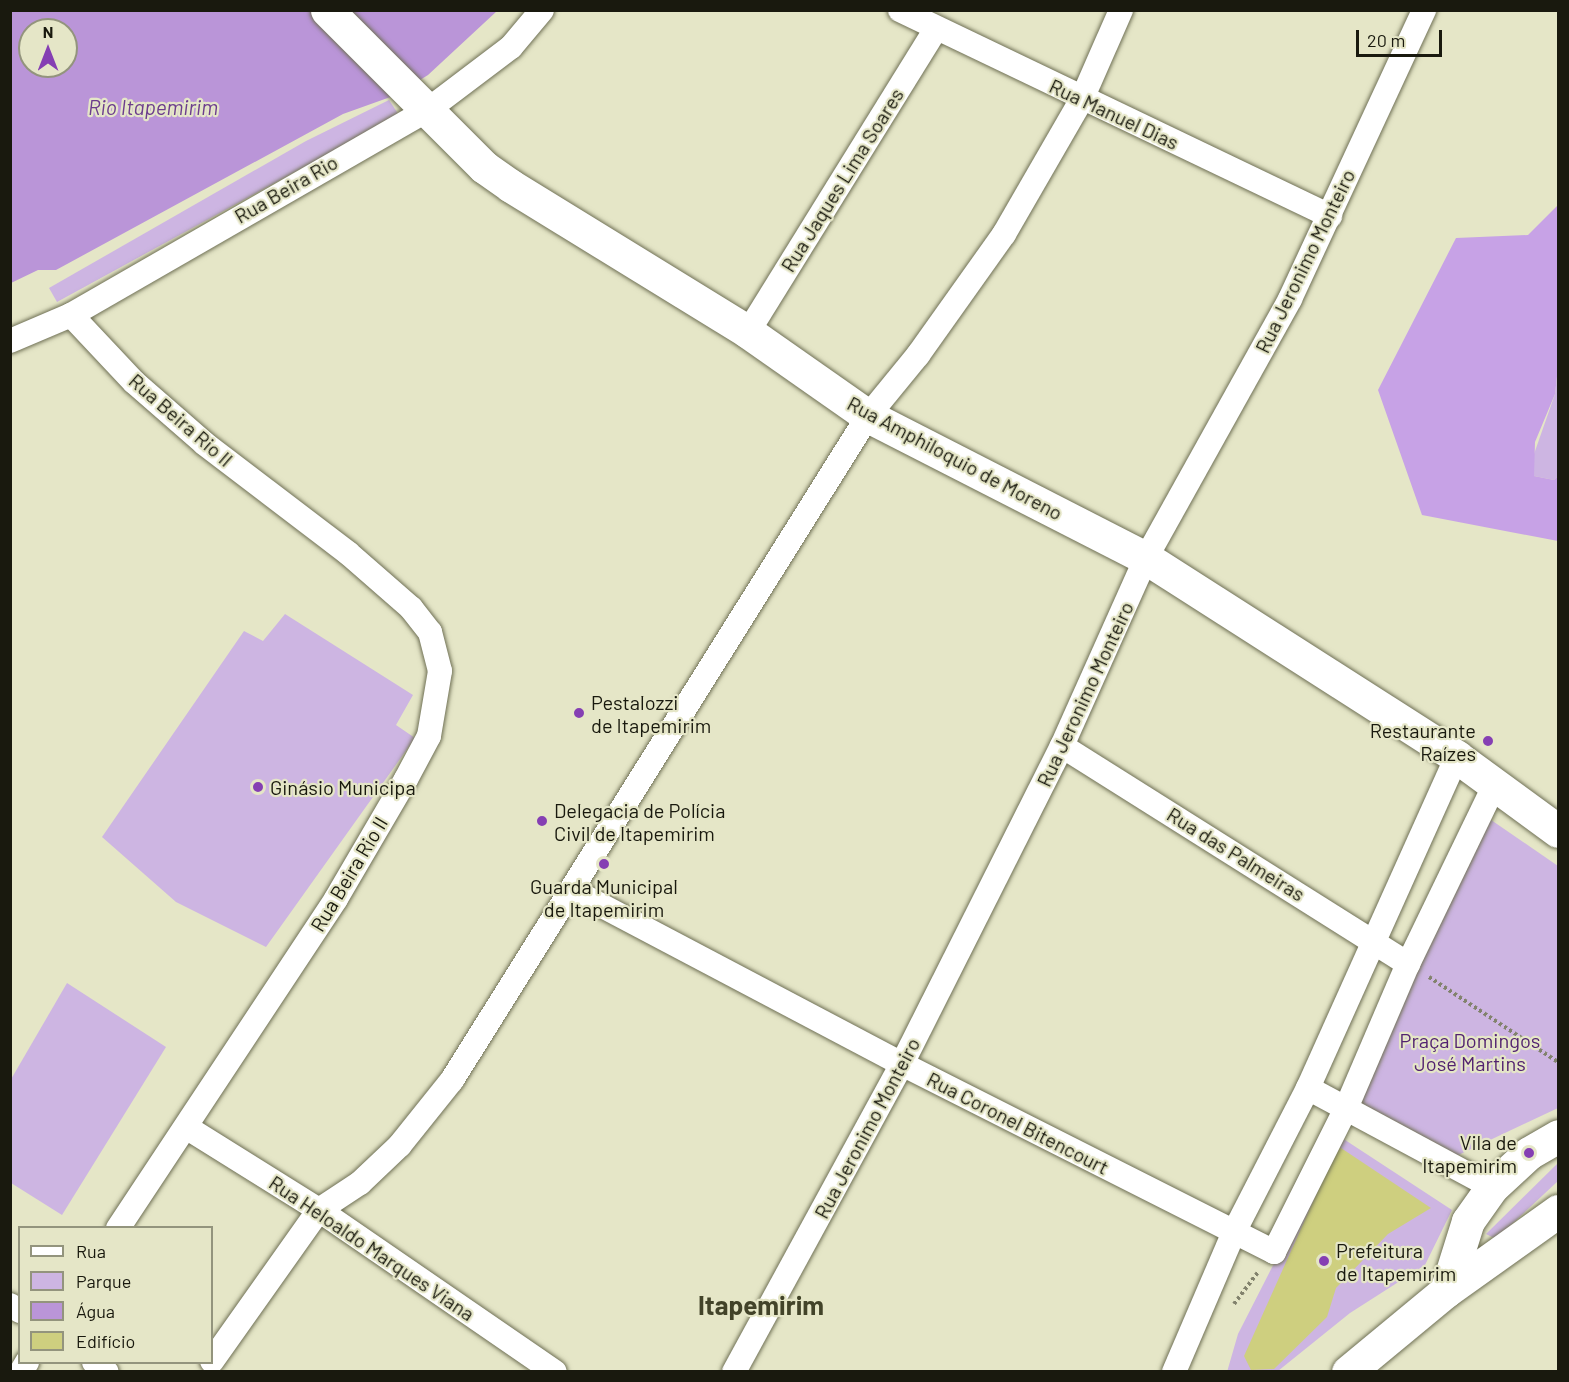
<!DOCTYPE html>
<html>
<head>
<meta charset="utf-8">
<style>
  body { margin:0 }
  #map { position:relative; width:1569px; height:1382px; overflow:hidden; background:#e5e6c7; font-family:Barlow,sans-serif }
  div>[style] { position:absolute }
  .green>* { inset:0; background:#cdb5e2 }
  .forest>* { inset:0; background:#c7a2e6 }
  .water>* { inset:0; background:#ba95d8 }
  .building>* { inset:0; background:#cecf7f }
  .path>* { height:4px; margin-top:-2px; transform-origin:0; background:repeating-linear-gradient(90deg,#82826d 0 3px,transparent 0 6px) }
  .roads { filter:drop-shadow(0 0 2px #6f7055) drop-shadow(0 0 2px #6f7055) }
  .street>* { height:24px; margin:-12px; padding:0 12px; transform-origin:12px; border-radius:12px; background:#fff }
  .secondary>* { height:33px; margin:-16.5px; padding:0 16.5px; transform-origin:16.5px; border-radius:16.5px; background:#fff }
  .primary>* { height:33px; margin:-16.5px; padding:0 16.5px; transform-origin:16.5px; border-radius:16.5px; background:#fff }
  .dots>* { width:16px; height:16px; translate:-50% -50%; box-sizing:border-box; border:3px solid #e5e6c7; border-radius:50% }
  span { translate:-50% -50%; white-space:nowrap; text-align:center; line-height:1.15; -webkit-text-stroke:4.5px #e5e6c7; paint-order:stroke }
  .street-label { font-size:20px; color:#19190e }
  .poi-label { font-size:20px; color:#19190e }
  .left { translate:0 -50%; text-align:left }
  .right { translate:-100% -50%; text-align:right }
  .park-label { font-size:20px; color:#522270 }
  .water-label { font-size:21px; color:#6c3d8d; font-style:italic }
  .district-label { font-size:26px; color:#424329; font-weight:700 }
  .frame { position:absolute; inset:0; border:12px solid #19190e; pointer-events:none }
  .legend { position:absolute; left:18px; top:1226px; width:195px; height:138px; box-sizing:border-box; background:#e5e6c7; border:2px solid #93947d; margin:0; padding:8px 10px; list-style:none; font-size:18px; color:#19190e }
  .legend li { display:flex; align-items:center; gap:12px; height:30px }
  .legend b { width:30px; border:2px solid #93947d }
  .north { position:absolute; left:18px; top:18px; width:60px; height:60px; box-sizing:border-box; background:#e5e6c7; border:2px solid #93947d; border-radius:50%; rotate:0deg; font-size:16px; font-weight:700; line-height:24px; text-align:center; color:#19190e }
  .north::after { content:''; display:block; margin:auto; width:21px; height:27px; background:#853fb3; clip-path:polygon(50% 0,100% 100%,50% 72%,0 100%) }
  .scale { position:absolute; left:1356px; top:30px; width:86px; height:27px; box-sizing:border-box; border:3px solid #19190e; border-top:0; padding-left:8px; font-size:18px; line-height:21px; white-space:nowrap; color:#19190e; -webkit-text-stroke:4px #e5e6c7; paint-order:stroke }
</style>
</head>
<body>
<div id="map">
  <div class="green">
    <i style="clip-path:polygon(389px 100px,399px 115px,57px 302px,49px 288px,306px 141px)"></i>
    <i style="clip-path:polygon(1558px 368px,1558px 476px,1554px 480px,1534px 476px,1534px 454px,1555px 394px)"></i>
    <i style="clip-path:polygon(285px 614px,413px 695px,396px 725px,415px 738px,266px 947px,176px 902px,102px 837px,244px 631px,263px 641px)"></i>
    <i style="clip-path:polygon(1481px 813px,1558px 866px,1558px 1108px,1452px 1158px,1353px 1101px)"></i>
    <i style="clip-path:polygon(67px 983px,166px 1047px,62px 1215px,11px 1183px,10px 1081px)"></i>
    <i style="clip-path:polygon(1339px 1136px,1452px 1210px,1425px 1265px,1350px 1313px,1278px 1371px,1227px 1372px,1238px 1334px)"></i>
    <i style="clip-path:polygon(1558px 1163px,1558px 1181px,1496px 1239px,1486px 1234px)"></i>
  </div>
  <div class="forest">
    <i style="clip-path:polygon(1558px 205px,1558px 368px,1555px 394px,1535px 442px,1534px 476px,1554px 480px,1558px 476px,1558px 541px,1422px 515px,1378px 390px,1456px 238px,1528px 235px)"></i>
  </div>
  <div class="water">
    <i style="clip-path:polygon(evenodd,11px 11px,497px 11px,428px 75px,396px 95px,343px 114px,56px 270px,38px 270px,11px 283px,11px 11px,30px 30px,66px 30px,66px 66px,30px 66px,30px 30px)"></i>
  </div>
  <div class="building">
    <i style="clip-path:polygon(1338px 1146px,1431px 1208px,1388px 1234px,1336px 1288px,1327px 1317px,1274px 1369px,1251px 1370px,1244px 1356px)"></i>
  </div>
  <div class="path">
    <i style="left:1429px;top:977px;width:154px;rotate:33.4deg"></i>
    <i style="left:1234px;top:1304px;width:40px;rotate:-53deg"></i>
  </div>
  <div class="roads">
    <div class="street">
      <i style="left:900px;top:10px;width:477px;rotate:25.6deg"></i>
      <i style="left:71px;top:315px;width:92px;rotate:46.8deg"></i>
      <i style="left:134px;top:382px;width:94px;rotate:41.1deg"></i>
      <i style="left:205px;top:444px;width:180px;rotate:37.3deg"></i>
      <i style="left:348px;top:553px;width:84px;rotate:41.1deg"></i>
      <i style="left:411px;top:608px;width:31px;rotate:52deg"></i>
      <i style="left:430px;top:632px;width:40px;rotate:75.6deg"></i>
      <i style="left:440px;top:671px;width:66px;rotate:99.6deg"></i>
      <i style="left:429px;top:736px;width:49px;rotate:118.1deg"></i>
      <i style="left:406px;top:779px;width:139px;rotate:120.3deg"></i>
      <i style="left:336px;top:899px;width:395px;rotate:123.5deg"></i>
      <i style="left:748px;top:332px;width:357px;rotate:-58.2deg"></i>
      <i style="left:10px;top:341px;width:66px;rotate:-23.1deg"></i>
      <i style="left:71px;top:315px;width:413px;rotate:-29.9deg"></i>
      <i style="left:429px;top:109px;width:103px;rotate:-37.1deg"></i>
      <i style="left:511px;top:47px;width:48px;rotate:-50deg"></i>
      <i style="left:1062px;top:746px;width:409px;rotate:32.2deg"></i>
      <i style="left:572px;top:890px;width:373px;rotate:27.8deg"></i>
      <i style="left:902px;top:1064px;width:417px;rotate:26.8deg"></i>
      <i style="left:1274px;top:1252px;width:163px;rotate:-63.4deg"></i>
      <i style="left:1347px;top:1106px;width:155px;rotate:-66.8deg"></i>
      <i style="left:1408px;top:964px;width:200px;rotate:-64.2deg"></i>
      <i style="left:1308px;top:1088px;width:209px;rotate:28.3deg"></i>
      <i style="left:186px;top:1127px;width:157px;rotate:32deg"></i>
      <i style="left:319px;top:1210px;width:286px;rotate:34.5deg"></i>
      <i style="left:10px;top:1305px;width:12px;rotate:31deg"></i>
      <i style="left:212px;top:1361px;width:185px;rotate:-54.7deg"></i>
      <i style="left:319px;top:1210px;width:49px;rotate:-33.4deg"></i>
      <i style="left:360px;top:1183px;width:55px;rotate:-43.5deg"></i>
      <i style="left:400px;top:1145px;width:83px;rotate:-51.3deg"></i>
      <i style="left:452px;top:1080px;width:784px;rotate:-57.93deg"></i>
      <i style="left:868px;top:416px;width:79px;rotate:-50.7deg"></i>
      <i style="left:918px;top:355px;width:148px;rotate:-54.6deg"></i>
      <i style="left:1004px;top:234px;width:156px;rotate:-60deg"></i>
      <i style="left:1082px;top:99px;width:97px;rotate:-66.3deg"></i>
      <i style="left:94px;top:1362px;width:16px;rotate:38deg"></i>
      <i style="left:21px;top:1372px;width:12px;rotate:-59deg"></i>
      <i style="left:734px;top:1372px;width:351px;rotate:-61.4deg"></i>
      <i style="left:902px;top:1064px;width:356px;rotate:-63.3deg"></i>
      <i style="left:1062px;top:746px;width:206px;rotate:-65.9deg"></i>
      <i style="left:1146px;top:558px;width:296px;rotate:-60.9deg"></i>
      <i style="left:1290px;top:299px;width:319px;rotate:-65.1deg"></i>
      <i style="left:1174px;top:1372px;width:152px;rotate:-66.8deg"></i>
      <i style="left:1234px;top:1232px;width:162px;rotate:-62.8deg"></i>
      <i style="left:1308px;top:1088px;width:363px;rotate:-65.8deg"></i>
    </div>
    <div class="secondary">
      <i style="left:327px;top:10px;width:222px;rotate:45deg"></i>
      <i style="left:484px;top:167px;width:33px;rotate:35deg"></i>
      <i style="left:511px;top:186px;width:278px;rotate:31.6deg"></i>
      <i style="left:748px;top:332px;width:146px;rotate:35deg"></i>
      <i style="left:868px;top:416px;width:312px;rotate:27.1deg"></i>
      <i style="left:1146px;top:558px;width:369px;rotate:32.6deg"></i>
      <i style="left:1457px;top:757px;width:125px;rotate:36.2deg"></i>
    </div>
    <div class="primary">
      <i style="left:1446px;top:1291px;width:73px;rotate:-72.6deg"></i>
      <i style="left:1468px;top:1221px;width:42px;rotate:-54.8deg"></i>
      <i style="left:1492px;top:1187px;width:50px;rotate:-42.6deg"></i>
      <i style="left:1529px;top:1153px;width:34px;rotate:-30deg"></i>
      <i style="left:1348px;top:1372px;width:127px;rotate:-39.6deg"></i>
      <i style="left:1446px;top:1291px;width:138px;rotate:-35.5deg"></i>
    </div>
  </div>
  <div class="dots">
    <i style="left:579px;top:713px;background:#853fb3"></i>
    <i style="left:1488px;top:741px;background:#853fb3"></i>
    <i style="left:258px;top:787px;background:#853fb3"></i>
    <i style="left:542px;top:821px;background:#853fb3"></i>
    <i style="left:604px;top:864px;background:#853fb3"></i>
    <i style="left:1529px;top:1153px;background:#853fb3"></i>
    <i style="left:1324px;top:1261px;background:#853fb3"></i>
  </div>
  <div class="street-label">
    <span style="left:1114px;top:114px;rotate:25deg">Rua Manuel Dias</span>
    <span style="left:842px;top:180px;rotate:-58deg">Rua Jaques Lima Soares</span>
    <span style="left:286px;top:189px;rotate:-30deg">Rua Beira Rio</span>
    <span style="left:1305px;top:261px;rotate:-64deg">Rua Jeronimo Monteiro</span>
    <span style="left:181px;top:420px;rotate:41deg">Rua Beira Rio II</span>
    <span style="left:955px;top:458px;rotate:28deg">Rua Amphiloquio de Moreno</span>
    <span style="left:1085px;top:694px;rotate:-65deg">Rua Jeronimo Monteiro</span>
    <span style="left:1236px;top:854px;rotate:32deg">Rua das Palmeiras</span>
    <span style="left:349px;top:874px;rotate:-59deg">Rua Beira Rio II</span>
    <span style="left:1018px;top:1123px;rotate:27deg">Rua Coronel Bitencourt</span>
    <span style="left:867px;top:1128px;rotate:-62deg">Rua Jeronimo Monteiro</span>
    <span style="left:372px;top:1248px;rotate:34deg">Rua Heloaldo Marques Viana</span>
  </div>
  <div class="poi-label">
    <span class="left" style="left:591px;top:714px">Pestalozzi<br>de Itapemirim</span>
    <span class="right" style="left:1476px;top:742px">Restaurante<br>Raízes</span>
    <span class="left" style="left:270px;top:787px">Ginásio Municipa</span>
    <span class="left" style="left:554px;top:822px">Delegacia de Polícia<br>Civil de Itapemirim</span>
    <span style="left:604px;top:898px">Guarda Municipal<br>de Itapemirim</span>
    <span class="right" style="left:1517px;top:1154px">Vila de<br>Itapemirim</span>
    <span class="left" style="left:1336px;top:1262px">Prefeitura<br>de Itapemirim</span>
  </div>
  <div class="park-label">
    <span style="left:1470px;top:1052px">Praça Domingos<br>José Martins</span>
  </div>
  <div class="water-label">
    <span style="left:153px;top:107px">Rio Itapemirim</span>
  </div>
  <div class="district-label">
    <span style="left:761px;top:1305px">Itapemirim</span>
  </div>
  <div class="frame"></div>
  <ul class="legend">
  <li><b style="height:8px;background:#fff"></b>Rua</li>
  <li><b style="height:16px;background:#cdb5e2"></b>Parque</li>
  <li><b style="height:16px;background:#ba95d8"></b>Água</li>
  <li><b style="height:16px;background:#cecf7f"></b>Edifício</li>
  </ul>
  <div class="north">N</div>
  <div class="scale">20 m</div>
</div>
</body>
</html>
